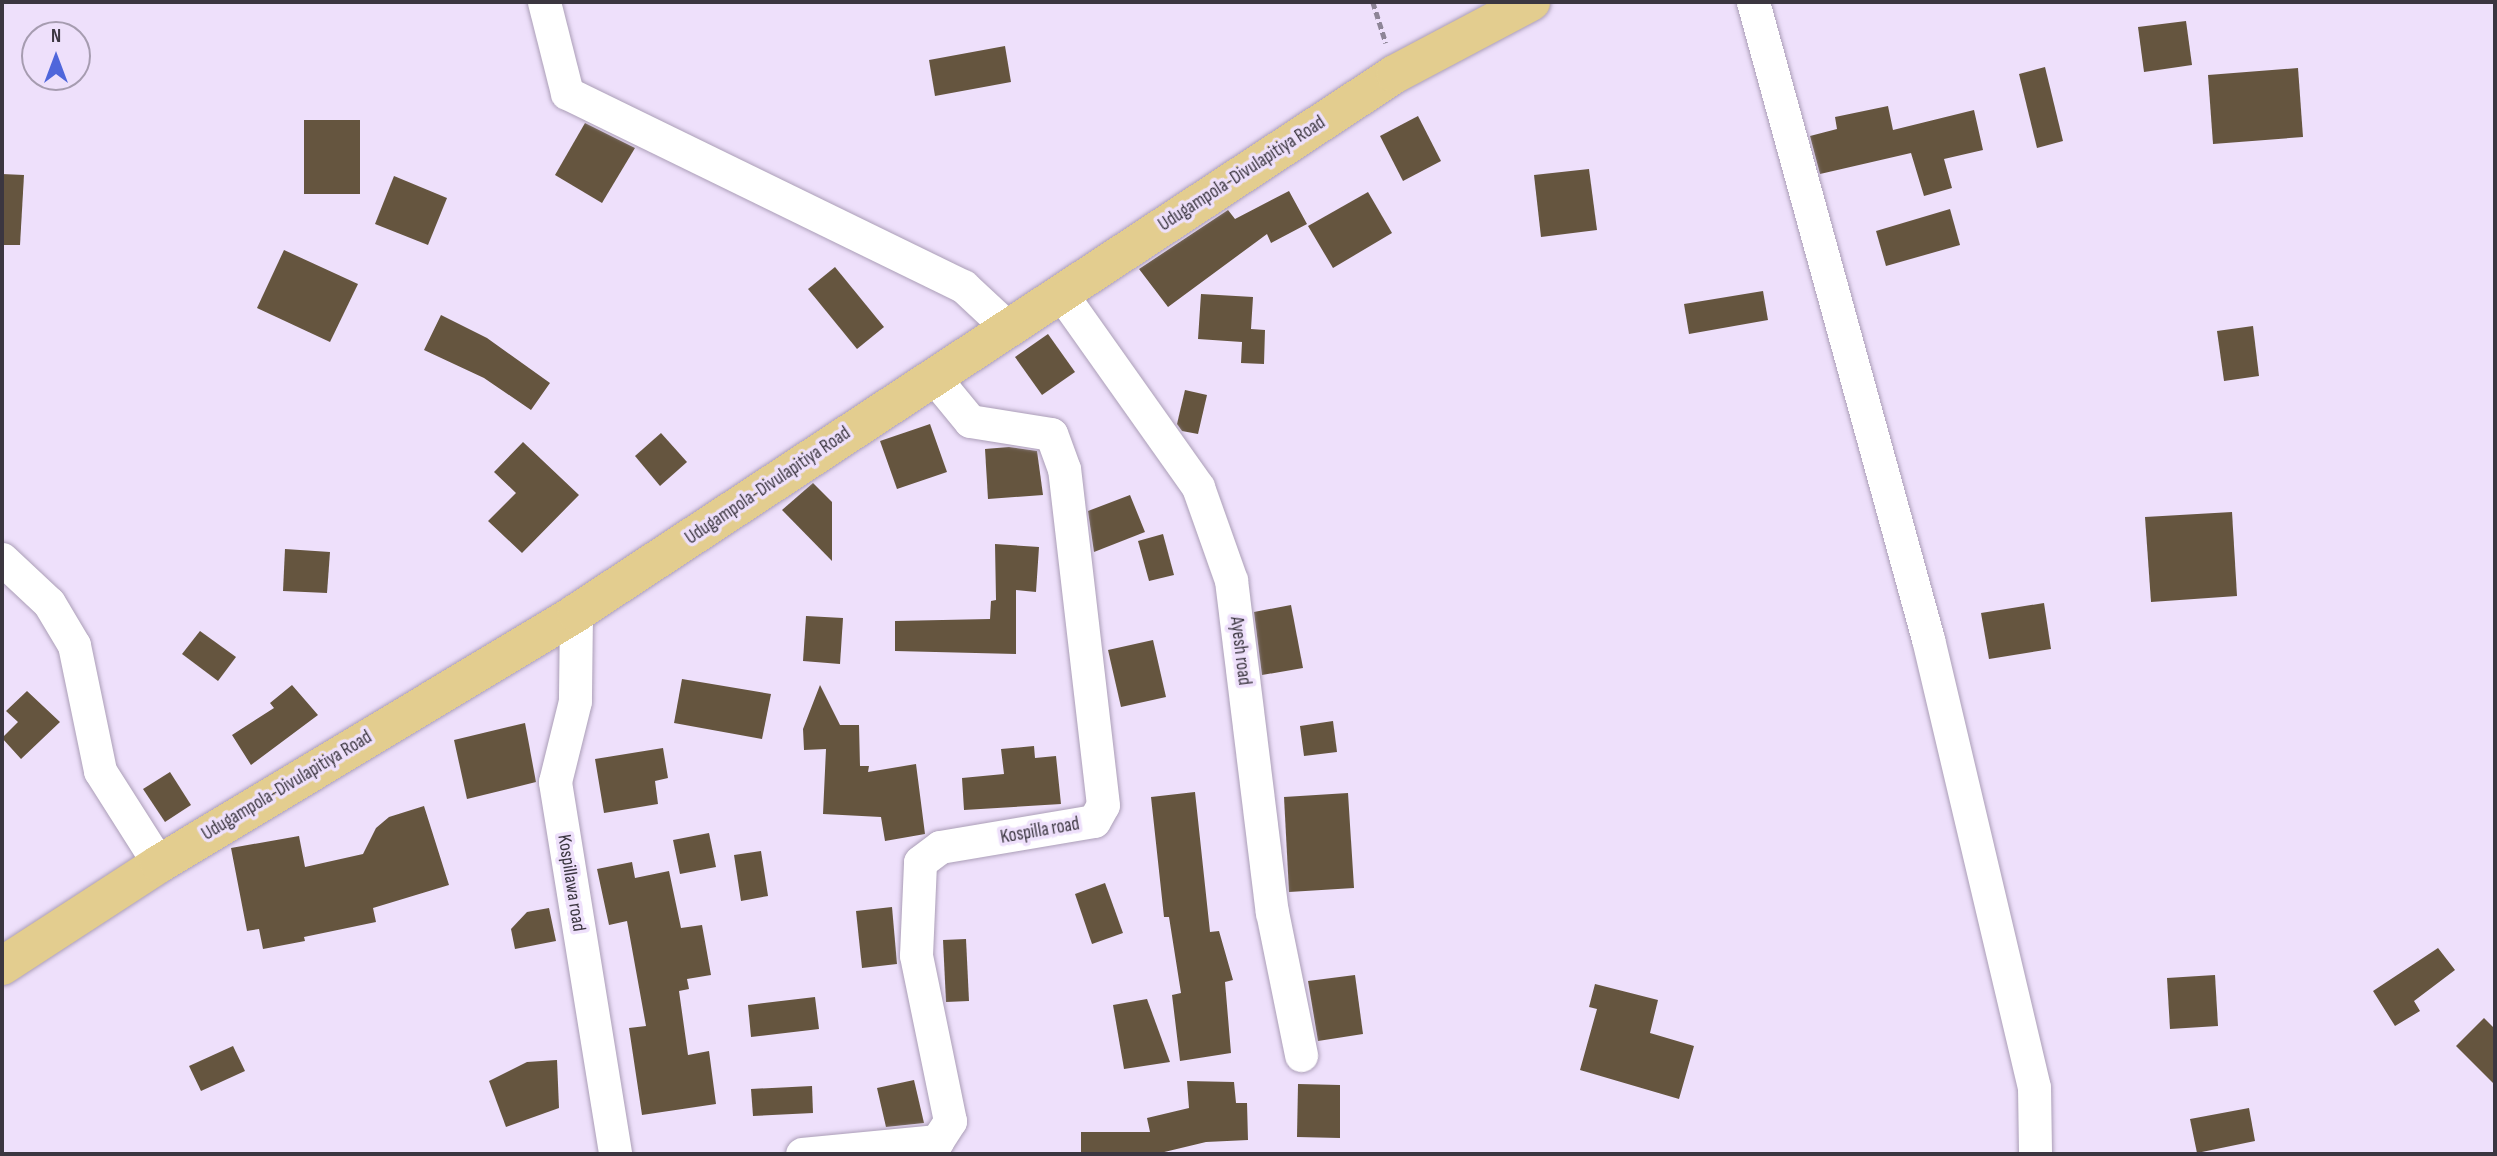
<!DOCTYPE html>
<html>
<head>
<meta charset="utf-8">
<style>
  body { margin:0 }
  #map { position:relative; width:2497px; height:1156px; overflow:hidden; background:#eee0fb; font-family:"Sofia Sans Condensed",sans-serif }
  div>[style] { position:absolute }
  .building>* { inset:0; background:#65553f }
  .path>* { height:4.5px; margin-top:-2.25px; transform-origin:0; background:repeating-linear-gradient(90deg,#8e8597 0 7px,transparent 0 10.5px) }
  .roads { filter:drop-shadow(0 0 2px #ab9eb7) drop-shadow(0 0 2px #ab9eb7) }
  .street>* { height:33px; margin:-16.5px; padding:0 16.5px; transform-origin:16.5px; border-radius:16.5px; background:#fff }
  .primary>* { height:38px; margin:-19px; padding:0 19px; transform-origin:19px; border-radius:19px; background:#e3cd8f }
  span { translate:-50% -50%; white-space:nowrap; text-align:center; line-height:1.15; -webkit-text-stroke:7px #eee0fb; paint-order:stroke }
  .street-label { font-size:19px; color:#3b3640 }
  .frame { position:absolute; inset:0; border:4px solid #3b3640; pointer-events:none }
  .north { position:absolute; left:21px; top:21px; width:70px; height:70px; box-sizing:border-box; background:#eee0fb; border:2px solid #a69cb0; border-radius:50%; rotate:0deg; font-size:19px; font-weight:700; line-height:28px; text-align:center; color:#3b3640 }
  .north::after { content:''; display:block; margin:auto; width:24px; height:32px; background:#4f66db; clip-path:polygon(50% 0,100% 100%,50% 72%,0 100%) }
</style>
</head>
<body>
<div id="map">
  <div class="building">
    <i style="clip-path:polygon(2186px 21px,2192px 65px,2144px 72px,2138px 27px)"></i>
    <i style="clip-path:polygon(1005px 46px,1011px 82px,935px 96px,929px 60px)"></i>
    <i style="clip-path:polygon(2045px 67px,2063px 141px,2037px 148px,2019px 74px)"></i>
    <i style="clip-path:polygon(2298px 68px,2303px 137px,2213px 144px,2208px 75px)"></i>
    <i style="clip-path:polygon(1888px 106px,1893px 130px,1974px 110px,1983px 150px,1944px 159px,1952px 188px,1924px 196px,1911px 153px,1820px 174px,1810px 136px,1837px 129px,1835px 117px)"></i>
    <i style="clip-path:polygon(1418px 116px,1441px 161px,1403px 181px,1380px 136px)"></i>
    <i style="clip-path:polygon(304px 120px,360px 120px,360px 194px,304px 194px)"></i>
    <i style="clip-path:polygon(585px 123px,635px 148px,602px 203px,555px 175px)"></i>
    <i style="clip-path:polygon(1589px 169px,1597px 230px,1541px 237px,1534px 175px)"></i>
    <i style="clip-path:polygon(2px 174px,24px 175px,20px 245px,2px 245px)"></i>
    <i style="clip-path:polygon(394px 176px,447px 198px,428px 245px,375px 224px)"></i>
    <i style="clip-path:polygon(1289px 191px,1307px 224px,1271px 243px,1267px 234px,1168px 307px,1139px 269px,1228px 210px,1235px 219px)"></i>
    <i style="clip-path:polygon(1368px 192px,1392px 233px,1333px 268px,1308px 226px)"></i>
    <i style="clip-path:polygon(1950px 209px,1960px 245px,1886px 266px,1876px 231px)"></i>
    <i style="clip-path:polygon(284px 250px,358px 284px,330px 342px,257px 308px)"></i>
    <i style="clip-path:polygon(835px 267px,884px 327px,857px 349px,808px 289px)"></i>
    <i style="clip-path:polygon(1763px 291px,1768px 320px,1689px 334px,1684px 304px)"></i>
    <i style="clip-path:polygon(1201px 294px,1253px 297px,1251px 329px,1265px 330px,1264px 364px,1241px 363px,1242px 342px,1198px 339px)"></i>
    <i style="clip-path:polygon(441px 315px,487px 338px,550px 383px,531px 410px,484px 378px,424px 350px)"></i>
    <i style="clip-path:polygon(2253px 326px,2259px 376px,2224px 381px,2217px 331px)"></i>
    <i style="clip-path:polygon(1048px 334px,1075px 372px,1042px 395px,1015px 357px)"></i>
    <i style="clip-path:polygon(1185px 390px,1207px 395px,1198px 434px,1182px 431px,1177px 424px)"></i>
    <i style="clip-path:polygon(930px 424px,947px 472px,897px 489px,880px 441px)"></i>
    <i style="clip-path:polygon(661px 433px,687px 462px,660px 486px,635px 456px)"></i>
    <i style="clip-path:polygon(523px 442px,579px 495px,522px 553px,488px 521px,516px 493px,494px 472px)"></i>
    <i style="clip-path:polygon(1009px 447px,1037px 451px,1043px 495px,988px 499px,985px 449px)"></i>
    <i style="clip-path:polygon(813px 483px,832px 502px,832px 561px,782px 510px)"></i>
    <i style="clip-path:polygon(1130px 495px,1145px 532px,1094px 552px,1088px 511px)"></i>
    <i style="clip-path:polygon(2232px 512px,2237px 596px,2151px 602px,2145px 517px)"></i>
    <i style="clip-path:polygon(1163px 534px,1174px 575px,1149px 581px,1138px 541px)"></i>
    <i style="clip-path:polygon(995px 544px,1039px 547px,1036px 592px,1016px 590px,1016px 654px,895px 651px,895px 621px,990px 619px,991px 601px,996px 600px)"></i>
    <i style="clip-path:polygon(285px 549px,330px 552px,327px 593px,283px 591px)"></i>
    <i style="clip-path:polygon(2044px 603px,2051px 649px,1989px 659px,1981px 613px)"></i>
    <i style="clip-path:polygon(1291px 605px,1303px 668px,1262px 675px,1254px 612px)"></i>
    <i style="clip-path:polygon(806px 616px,843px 618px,840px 664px,803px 661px)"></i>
    <i style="clip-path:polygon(200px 631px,236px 657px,218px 681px,182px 654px)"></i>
    <i style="clip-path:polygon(1153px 640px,1166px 697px,1121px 707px,1108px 650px)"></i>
    <i style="clip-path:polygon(682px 679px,771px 694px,762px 739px,674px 723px)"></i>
    <i style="clip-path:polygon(292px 685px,318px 715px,251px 765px,232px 735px,274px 708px,270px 703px)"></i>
    <i style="clip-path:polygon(820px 685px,840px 725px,859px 725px,860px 766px,869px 766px,868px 772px,916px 764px,925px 834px,885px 841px,881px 817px,823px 814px,826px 749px,804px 750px,803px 729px)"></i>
    <i style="clip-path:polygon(27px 691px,60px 722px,21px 759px,2px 738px,18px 722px,6px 711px)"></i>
    <i style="clip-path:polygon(1333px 721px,1337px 752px,1304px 756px,1300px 726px)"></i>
    <i style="clip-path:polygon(525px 723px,536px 782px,467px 799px,454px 740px)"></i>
    <i style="clip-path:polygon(1034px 746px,1035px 758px,1056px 756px,1061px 804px,964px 810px,962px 778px,1004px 774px,1001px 749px)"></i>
    <i style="clip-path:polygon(663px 748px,668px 778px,655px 781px,658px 804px,604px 813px,595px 759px)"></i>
    <i style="clip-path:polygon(170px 772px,191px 805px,165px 822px,143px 789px)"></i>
    <i style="clip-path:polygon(1195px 792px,1210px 932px,1219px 931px,1233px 980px,1225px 982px,1231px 1053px,1180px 1061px,1172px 995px,1181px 993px,1169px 917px,1164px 917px,1151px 797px)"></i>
    <i style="clip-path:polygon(1348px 793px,1354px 888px,1289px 892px,1284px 797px)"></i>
    <i style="clip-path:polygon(424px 806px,449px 885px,373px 908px,376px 922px,304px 937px,305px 941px,263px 949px,259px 929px,247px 931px,231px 848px,299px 836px,305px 867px,363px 854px,376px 828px,389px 817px)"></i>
    <i style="clip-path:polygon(709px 833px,716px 867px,680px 874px,673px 840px)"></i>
    <i style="clip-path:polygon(761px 851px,768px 896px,741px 901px,734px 855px)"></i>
    <i style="clip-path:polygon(632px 862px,635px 878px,669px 871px,681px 928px,702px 925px,711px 975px,687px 979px,689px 989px,679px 991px,688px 1055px,709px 1051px,716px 1104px,642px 1115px,629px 1028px,646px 1026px,627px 921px,609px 925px,597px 869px)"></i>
    <i style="clip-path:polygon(1105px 883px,1123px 933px,1092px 944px,1075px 894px)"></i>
    <i style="clip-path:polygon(892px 907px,897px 964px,862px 968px,856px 911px)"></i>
    <i style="clip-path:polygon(549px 908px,556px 941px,515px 949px,511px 929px,527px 912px)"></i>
    <i style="clip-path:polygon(966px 939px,969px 1001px,946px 1002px,943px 940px)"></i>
    <i style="clip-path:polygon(2438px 948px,2455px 970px,2414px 1001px,2420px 1011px,2395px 1026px,2373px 991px)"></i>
    <i style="clip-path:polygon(1355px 975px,1363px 1034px,1318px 1041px,1308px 981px)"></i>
    <i style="clip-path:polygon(2215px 975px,2218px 1026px,2170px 1029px,2167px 978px)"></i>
    <i style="clip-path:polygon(1595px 984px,1658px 1000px,1650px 1033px,1694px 1046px,1679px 1099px,1580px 1070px,1597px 1009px,1589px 1007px)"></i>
    <i style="clip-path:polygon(815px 997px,819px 1029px,751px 1037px,748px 1005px)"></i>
    <i style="clip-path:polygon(1147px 999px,1170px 1062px,1124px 1069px,1113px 1005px)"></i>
    <i style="clip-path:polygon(2484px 1018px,2495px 1029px,2495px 1085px,2456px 1046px)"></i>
    <i style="clip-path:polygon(233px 1046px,245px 1071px,201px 1091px,189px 1066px)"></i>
    <i style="clip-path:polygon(557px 1060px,559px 1108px,506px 1127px,489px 1081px,527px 1062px)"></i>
    <i style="clip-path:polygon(914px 1080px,924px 1123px,886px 1127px,877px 1088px)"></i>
    <i style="clip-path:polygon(1187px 1081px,1234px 1082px,1236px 1103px,1247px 1103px,1248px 1140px,1206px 1142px,1156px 1154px,1081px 1154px,1081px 1132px,1150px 1132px,1147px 1118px,1189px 1108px)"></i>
    <i style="clip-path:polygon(1298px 1084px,1340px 1085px,1340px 1138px,1297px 1137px)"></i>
    <i style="clip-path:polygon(812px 1086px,813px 1113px,753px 1116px,751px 1089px)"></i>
    <i style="clip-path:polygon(2249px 1108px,2255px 1141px,2197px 1153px,2190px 1119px)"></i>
  </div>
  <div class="path">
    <i style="left:1373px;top:2px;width:43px;rotate:72.4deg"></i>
  </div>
  <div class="roads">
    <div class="street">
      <i style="left:544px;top:2px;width:94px;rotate:75.8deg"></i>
      <i style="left:567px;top:93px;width:441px;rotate:26deg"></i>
      <i style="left:963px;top:286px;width:60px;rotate:43deg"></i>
      <i style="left:1753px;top:2px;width:661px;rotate:74.64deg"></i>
      <i style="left:1928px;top:639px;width:460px;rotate:76.7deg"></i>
      <i style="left:2034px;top:1087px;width:67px;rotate:89.1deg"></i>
      <i style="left:1060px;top:292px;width:239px;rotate:54.7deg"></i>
      <i style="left:1198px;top:487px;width:99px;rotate:70.5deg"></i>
      <i style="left:1231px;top:580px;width:335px;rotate:83deg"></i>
      <i style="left:1272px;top:912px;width:146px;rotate:78.5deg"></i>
      <i style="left:2px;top:559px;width:64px;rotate:43.1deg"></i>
      <i style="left:49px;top:603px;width:49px;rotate:59.2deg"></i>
      <i style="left:74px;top:645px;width:129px;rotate:78.3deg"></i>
      <i style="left:100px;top:771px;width:110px;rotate:57.6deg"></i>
      <i style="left:576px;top:613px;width:88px;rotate:90.7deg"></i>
      <i style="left:575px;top:701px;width:83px;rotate:103.9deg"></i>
      <i style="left:555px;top:782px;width:377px;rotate:80.8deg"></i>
      <i style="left:802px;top:1154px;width:136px;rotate:-5.5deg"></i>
      <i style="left:937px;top:1141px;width:24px;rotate:-57deg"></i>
      <i style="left:950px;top:1121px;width:169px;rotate:-101.6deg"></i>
      <i style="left:916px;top:955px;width:93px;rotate:-87.5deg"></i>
      <i style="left:920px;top:862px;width:25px;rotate:-37deg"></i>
      <i style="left:940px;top:847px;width:156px;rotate:-9.6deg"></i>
      <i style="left:1094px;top:821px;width:18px;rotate:-61deg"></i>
      <i style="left:1103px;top:805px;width:338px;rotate:-96.6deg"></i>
      <i style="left:1064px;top:469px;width:37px;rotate:-110deg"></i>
      <i style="left:1051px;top:434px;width:82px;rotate:-170.9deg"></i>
      <i style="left:970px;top:421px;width:58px;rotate:-129.4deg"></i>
    </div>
    <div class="primary">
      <i style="left:2px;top:966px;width:187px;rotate:-33deg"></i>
      <i style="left:159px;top:864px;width:487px;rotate:-31deg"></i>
      <i style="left:576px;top:613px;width:980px;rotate:-33.35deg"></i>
      <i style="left:1395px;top:74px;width:154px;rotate:-27.9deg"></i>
    </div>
  </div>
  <div class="street-label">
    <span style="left:1242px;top:174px;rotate:-33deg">Udugampola-Divulapitiya Road</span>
    <span style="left:768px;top:486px;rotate:-34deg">Udugampola-Divulapitiya Road</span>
    <span style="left:1240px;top:651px;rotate:83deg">Ayesh road</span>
    <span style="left:287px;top:786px;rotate:-31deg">Udugampola-Divulapitiya Road</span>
    <span style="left:1040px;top:831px;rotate:-10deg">Kospilla road</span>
    <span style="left:571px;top:883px;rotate:81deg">Kospillawa road</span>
  </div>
  <div class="frame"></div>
  <div class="north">N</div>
</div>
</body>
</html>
